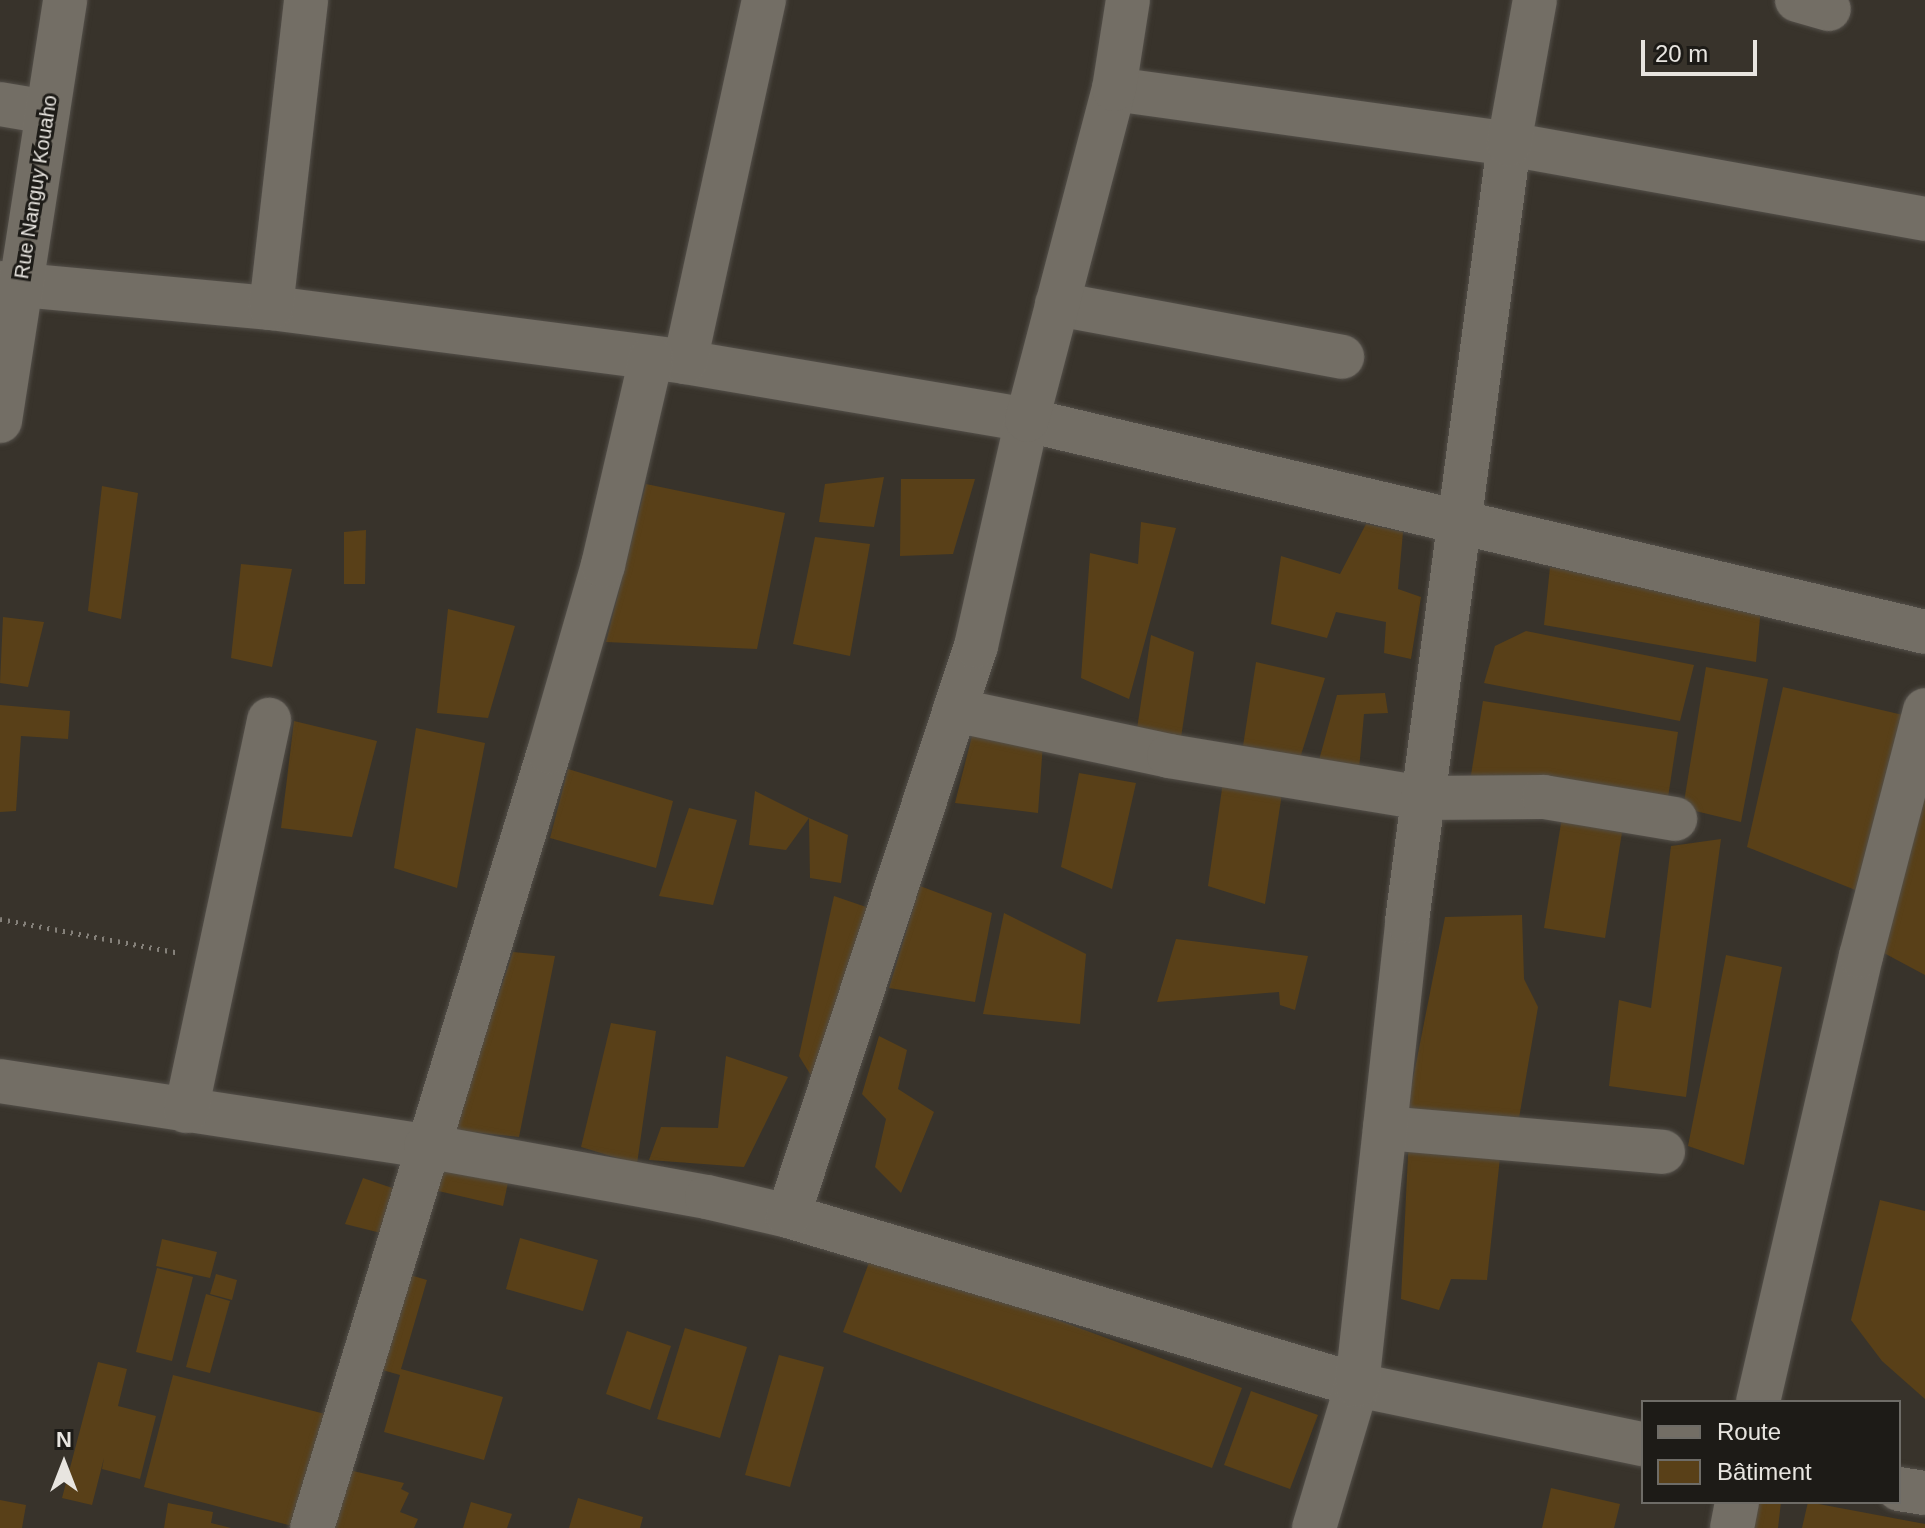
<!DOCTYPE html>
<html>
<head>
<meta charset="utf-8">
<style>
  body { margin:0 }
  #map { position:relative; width:1925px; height:1528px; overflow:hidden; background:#38332b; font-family:Helvetica,sans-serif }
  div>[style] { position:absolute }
  .building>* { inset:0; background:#594018 }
  .path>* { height:5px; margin-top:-2.5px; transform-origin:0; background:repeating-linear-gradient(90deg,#85817a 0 2px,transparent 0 8px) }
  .roads { filter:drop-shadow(0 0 2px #534f49) drop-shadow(0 0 2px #534f49) }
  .minor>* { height:44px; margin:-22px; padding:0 22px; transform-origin:22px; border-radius:22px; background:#736e65 }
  span { translate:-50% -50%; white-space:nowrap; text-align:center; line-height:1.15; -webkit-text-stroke:6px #1d1b17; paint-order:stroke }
  .street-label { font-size:20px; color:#e8e5e0 }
  .legend { position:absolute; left:1641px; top:1400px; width:260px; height:104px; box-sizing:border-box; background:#1d1b17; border:2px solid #6e6c67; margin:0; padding:10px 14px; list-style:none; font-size:24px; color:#e8e5e0 }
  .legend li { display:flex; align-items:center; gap:16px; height:40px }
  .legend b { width:40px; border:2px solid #6e6c67 }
  .north { position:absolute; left:24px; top:1424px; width:80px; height:80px; -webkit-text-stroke:6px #1d1b17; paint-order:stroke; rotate:0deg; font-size:22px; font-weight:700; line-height:32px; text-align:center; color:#e8e5e0 }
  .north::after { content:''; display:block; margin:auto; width:28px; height:36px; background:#e8e5e0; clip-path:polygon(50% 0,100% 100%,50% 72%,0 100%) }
  .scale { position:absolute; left:1641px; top:40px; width:116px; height:36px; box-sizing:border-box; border:4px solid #e8e5e0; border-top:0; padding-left:10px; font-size:24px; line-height:28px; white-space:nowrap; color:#e8e5e0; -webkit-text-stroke:6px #1d1b17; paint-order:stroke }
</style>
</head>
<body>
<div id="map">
  <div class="building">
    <i style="clip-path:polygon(884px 477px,874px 527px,819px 522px,825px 484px)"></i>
    <i style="clip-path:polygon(901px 479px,975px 479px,953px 554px,900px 556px)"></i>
    <i style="clip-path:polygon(646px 484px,785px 513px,757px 649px,606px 642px)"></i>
    <i style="clip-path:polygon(102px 486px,138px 493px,121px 619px,88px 611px)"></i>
    <i style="clip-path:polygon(1141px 522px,1176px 528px,1129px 699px,1081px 678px,1090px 553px,1138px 564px)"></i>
    <i style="clip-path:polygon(1366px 524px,1403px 532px,1398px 589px,1421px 597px,1411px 659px,1384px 653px,1386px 622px,1336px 612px,1327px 638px,1271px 624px,1281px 556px,1340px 574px)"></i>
    <i style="clip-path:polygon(366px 530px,365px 584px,344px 584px,344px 532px)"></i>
    <i style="clip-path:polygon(815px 537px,870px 544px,850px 656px,793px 644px)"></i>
    <i style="clip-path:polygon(241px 564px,292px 569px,272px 667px,231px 658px)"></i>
    <i style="clip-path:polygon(1550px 567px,1761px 607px,1756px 662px,1544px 625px)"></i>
    <i style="clip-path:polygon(448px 609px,515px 626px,488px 718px,437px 713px)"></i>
    <i style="clip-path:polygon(3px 617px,44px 622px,28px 687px,0 683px)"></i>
    <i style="clip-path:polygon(1526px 631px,1694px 665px,1680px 721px,1484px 683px,1495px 646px)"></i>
    <i style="clip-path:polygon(1151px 635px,1194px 652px,1180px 744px,1137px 729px)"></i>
    <i style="clip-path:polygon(1256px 662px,1325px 678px,1295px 774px,1241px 759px)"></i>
    <i style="clip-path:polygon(1706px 667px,1768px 679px,1741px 822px,1683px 808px)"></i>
    <i style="clip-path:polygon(1783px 687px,1903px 715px,1863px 893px,1747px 847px)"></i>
    <i style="clip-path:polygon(1385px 693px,1388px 713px,1364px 714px,1358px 781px,1316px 771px,1337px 695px)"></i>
    <i style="clip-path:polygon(1483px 701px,1678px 732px,1667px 804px,1470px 781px)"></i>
    <i style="clip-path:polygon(0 705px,70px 711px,68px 739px,21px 736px,16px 811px,0 812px)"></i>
    <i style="clip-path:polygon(294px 721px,377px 741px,352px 837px,281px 828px)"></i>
    <i style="clip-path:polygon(975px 724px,1043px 743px,1038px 813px,955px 803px)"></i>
    <i style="clip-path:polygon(416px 728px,485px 743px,457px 888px,394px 868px)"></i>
    <i style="clip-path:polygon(568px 769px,673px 801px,656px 868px,550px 838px)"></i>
    <i style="clip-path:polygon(1079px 773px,1136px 783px,1112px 889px,1061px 867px)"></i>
    <i style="clip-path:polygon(1224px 775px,1283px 787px,1265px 904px,1208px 886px)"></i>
    <i style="clip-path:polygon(1925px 776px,1925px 975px,1882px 952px)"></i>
    <i style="clip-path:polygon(755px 791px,809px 818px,786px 850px,749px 845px)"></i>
    <i style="clip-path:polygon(689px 808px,737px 820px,713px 905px,659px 896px)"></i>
    <i style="clip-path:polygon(1563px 811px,1624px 820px,1605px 938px,1544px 928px)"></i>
    <i style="clip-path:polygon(809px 818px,848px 835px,841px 883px,810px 878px)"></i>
    <i style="clip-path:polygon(1721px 839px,1686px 1097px,1609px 1086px,1619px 1000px,1651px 1008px,1671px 846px)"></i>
    <i style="clip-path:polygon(920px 886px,992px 913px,975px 1002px,889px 988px)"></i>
    <i style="clip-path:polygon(834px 896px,869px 908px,815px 1082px,799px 1056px)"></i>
    <i style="clip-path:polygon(1004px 913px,1086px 954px,1080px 1024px,983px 1014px)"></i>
    <i style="clip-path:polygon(1522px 915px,1524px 979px,1538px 1007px,1517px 1130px,1405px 1119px,1445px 917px)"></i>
    <i style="clip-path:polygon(1176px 939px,1308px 956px,1295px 1010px,1280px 1005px,1279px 992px,1157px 1002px)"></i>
    <i style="clip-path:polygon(513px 952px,555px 956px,519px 1137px,453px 1130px)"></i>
    <i style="clip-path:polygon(1726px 955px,1782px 967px,1744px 1165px,1688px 1146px)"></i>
    <i style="clip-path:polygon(611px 1023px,656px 1031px,637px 1164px,581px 1147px)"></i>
    <i style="clip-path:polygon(879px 1036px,907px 1050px,898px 1089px,934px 1112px,901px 1193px,875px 1167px,886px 1119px,862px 1094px)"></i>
    <i style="clip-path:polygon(726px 1056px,788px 1077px,744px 1167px,649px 1160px,661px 1127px,718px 1128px)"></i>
    <i style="clip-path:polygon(1409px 1135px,1501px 1148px,1487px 1280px,1451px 1279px,1439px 1310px,1401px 1299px)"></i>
    <i style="clip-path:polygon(441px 1158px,510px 1173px,503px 1206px,434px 1190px)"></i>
    <i style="clip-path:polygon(363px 1178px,404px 1192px,393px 1236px,345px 1224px)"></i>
    <i style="clip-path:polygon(1880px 1200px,1925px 1211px,1925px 1399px,1882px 1361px,1851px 1320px)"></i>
    <i style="clip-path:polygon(520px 1238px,598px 1260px,583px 1311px,506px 1289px)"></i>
    <i style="clip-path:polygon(162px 1239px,217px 1252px,210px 1278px,156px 1266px)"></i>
    <i style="clip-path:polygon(873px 1252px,1242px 1388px,1212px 1468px,843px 1332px)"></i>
    <i style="clip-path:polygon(157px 1268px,193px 1277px,172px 1361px,136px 1352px)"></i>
    <i style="clip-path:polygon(393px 1270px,427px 1280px,401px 1369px,503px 1397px,484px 1460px,384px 1432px,400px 1375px,365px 1365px)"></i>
    <i style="clip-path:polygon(216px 1274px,237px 1280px,232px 1300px,210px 1294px)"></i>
    <i style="clip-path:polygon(206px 1294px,230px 1301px,210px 1373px,186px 1367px)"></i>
    <i style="clip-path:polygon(685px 1328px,747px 1347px,720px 1438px,657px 1419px)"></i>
    <i style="clip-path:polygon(627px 1331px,671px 1346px,650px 1410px,606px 1394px)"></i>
    <i style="clip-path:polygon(779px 1355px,824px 1367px,790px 1487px,745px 1475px)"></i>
    <i style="clip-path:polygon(98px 1362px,127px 1369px,118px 1406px,156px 1416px,140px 1479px,102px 1469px,104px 1458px,92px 1505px,62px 1498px)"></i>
    <i style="clip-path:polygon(173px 1375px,329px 1415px,300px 1528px,144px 1487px)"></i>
    <i style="clip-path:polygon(1251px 1391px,1318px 1415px,1290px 1489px,1224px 1465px)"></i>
    <i style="clip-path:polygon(349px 1470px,404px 1483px,401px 1489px,409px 1493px,400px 1512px,418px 1519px,414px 1528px,325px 1528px)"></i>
    <i style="clip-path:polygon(1551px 1488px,1620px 1504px,1614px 1528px,1542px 1528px)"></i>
    <i style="clip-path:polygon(578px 1498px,643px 1517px,640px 1528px,569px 1528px)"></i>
    <i style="clip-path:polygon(0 1500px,26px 1505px,22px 1528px,0 1528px)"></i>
    <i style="clip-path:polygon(471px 1502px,512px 1514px,507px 1528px,463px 1528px)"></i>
    <i style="clip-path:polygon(1752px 1502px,1781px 1502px,1778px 1528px,1747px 1528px)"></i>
    <i style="clip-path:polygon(1808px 1502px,1925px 1524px,1925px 1528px,1802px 1528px)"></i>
    <i style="clip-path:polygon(168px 1503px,213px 1512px,211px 1523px,231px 1528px,164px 1528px)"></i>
  </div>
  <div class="path">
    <i style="left:0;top:919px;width:183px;rotate:10.7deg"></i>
  </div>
  <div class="roads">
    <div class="minor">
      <i style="left:1797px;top:0;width:33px;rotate:16deg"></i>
      <i style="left:1114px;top:89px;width:399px;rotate:7.9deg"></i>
      <i style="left:1509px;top:144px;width:423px;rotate:10.2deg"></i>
      <i style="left:0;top:104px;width:48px;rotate:9.7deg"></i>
      <i style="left:0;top:283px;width:272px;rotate:5.3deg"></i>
      <i style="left:271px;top:308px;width:418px;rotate:7.4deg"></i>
      <i style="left:685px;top:362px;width:347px;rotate:9.6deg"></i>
      <i style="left:1027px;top:420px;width:923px;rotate:13.28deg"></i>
      <i style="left:1057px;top:304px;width:290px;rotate:10.5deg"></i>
      <i style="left:271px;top:308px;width:310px;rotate:-83.5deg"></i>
      <i style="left:685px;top:362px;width:371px;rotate:-77.7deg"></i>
      <i style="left:0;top:421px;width:426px;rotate:-81.2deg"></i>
      <i style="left:955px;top:710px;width:219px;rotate:12.1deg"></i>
      <i style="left:1169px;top:756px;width:257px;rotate:9.4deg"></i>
      <i style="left:1423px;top:798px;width:121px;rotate:-0.5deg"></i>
      <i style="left:1544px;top:797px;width:133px;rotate:9.5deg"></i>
      <i style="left:0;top:1081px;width:431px;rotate:8.7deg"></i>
      <i style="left:426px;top:1146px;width:286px;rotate:10.3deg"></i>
      <i style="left:707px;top:1197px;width:83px;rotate:13.2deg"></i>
      <i style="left:788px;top:1216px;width:594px;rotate:16.54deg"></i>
      <i style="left:1357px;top:1385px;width:292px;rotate:11.7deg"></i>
      <i style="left:186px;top:1111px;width:400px;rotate:-78deg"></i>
      <i style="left:1385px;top:1128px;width:279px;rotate:4.9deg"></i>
      <i style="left:788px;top:1216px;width:600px;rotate:-71.75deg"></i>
      <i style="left:976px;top:646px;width:232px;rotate:-77.3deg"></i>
      <i style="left:1027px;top:420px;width:342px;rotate:-75.3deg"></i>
      <i style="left:1114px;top:89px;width:90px;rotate:-81.1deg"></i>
      <i style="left:1758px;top:1402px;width:458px;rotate:-77deg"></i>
      <i style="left:1861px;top:956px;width:254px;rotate:-75.4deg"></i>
      <i style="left:1899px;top:1489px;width:26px;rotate:9deg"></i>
      <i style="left:312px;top:1528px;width:811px;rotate:-73.02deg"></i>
      <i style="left:549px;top:752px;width:195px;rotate:-73.9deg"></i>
      <i style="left:603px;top:565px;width:212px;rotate:-76.9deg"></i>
      <i style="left:1314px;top:1528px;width:149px;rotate:-73.3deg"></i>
      <i style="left:1357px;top:1385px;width:467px;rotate:-83.8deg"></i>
      <i style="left:1407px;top:921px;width:784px;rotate:-82.52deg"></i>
      <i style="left:1509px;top:144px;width:146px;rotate:-79.8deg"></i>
      <i style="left:1732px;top:1528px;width:26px;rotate:-79deg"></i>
    </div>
  </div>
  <div class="street-label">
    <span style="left:36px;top:187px;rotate:-81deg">Rue Nanguy Kouaho</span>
  </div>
  <ul class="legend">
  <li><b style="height:10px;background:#736e65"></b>Route</li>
  <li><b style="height:22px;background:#594018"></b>Bâtiment</li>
  </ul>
  <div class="north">N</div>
  <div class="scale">20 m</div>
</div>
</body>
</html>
